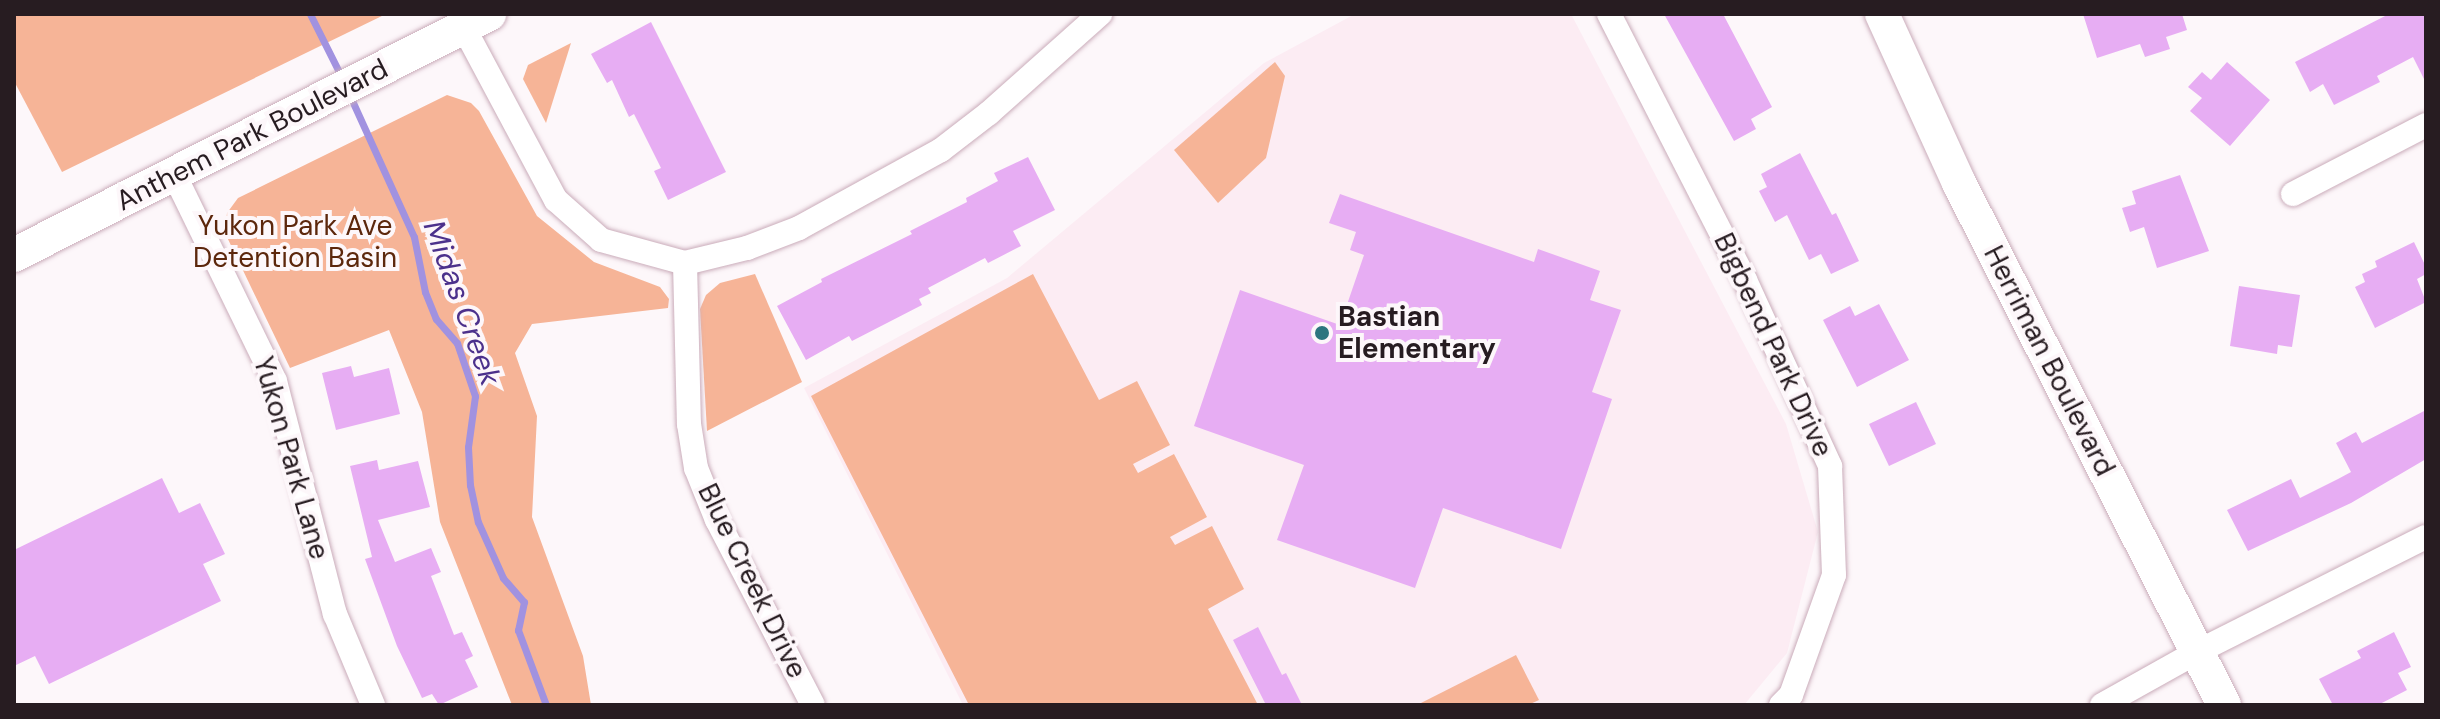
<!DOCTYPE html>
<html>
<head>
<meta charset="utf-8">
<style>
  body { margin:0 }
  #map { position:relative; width:2440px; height:719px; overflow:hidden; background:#fdf7fa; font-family:"DM Sans",sans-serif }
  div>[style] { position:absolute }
  .built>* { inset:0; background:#fcecf3 }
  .green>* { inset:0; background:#f6b497 }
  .stream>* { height:7px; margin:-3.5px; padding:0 3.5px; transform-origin:3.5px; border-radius:3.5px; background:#a192e0 }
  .building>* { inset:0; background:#e7adf3 }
  .roads { filter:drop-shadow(0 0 2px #caacba) drop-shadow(0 0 2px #caacba) }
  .street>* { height:24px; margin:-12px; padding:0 12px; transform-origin:12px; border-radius:12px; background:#fff }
  .secondary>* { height:34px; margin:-17px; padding:0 17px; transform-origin:17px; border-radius:17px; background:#fff }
  .dots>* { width:22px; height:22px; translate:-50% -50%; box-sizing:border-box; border:4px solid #fdf7fa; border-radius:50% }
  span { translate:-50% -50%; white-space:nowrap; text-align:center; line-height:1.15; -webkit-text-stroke:8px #fdf7fa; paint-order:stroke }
  .street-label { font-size:28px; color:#271c21 }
  .park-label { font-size:28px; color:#5c270c }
  .poi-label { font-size:28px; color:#271c21; font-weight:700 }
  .left { translate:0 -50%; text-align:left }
  .water-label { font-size:30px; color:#4c318c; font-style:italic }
  .frame { position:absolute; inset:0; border:16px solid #271c21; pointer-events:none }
</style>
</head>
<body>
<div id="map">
  <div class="built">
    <i style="clip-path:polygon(1355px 14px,1571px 14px,1786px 424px,1818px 532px,1787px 653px,1744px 705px,963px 705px,804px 388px,1007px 278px,1264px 63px)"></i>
  </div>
  <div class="green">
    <i style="clip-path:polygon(14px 14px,386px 14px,62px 172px,14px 81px)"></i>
    <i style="clip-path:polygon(571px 43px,546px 123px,523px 79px,528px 65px)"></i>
    <i style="clip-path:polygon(1275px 62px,1285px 76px,1266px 158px,1218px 203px,1174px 150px)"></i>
    <i style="clip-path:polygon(447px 95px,471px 103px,479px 111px,537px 216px,594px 262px,660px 287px,669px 299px,668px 308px,532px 324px,515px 353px,537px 416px,532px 517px,583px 656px,591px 705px,512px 705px,440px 522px,422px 412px,389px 330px,290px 368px,225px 233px,227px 213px,238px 198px)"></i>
    <i style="clip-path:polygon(755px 274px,802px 382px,707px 431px,700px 309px,706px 295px,720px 283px)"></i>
    <i style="clip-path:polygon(1033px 274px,1099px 400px,1137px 381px,1170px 445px,1133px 464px,1138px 473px,1174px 454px,1207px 517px,1170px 537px,1175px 545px,1212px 526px,1244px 589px,1208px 609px,1258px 705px,969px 705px,811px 396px)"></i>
    <i style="clip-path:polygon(1516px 655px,1539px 700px,1528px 705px,1417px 705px)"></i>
  </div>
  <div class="stream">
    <i style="left:310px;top:14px;width:72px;rotate:63.4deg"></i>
    <i style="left:350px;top:96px;width:155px;rotate:65.6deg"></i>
    <i style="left:414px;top:237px;width:56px;rotate:78.7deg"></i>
    <i style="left:425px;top:292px;width:29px;rotate:68deg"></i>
    <i style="left:436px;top:319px;width:32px;rotate:49deg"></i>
    <i style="left:457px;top:343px;width:56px;rotate:71.2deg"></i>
    <i style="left:475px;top:396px;width:51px;rotate:97.8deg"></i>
    <i style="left:468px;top:447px;width:38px;rotate:87deg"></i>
    <i style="left:470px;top:485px;width:38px;rotate:78deg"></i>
    <i style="left:478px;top:522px;width:61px;rotate:65.9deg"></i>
    <i style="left:503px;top:578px;width:32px;rotate:49deg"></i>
    <i style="left:524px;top:602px;width:29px;rotate:102deg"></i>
    <i style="left:518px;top:630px;width:80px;rotate:69.5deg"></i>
  </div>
  <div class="building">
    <i style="clip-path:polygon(1664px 14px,1723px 14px,1772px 107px,1751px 119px,1756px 129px,1734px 141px)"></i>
    <i style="clip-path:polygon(2083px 14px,2182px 14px,2187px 30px,2166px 37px,2170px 49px,2145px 57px,2140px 44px,2097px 58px)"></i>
    <i style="clip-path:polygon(2389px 14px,2426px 14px,2426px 83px,2413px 57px,2377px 76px,2380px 82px,2334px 105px,2323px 84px,2310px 92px,2295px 62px)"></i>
    <i style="clip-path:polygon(651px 22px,726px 172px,668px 200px,654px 171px,661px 168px,634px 114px,629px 117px,612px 80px,607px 83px,591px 54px)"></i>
    <i style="clip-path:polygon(2227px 62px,2270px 100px,2230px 146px,2190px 111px,2202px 98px,2188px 87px,2202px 72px,2211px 80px)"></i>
    <i style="clip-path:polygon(1800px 153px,1832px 215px,1836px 213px,1859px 261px,1831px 274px,1821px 254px,1809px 260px,1787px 215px,1775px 222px,1759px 191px,1767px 187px,1761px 174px)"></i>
    <i style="clip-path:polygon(1028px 157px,1055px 210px,1013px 231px,1021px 246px,988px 263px,985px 258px,928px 288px,931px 293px,919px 299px,922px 305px,852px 341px,849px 336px,806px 360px,777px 306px,822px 282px,821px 279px,912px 234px,910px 231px,967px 202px,966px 198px,998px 181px,994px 173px)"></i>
    <i style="clip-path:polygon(2180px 175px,2209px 251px,2157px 268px,2144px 227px,2130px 232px,2122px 208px,2136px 204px,2132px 191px)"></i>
    <i style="clip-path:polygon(1340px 194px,1534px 262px,1538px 249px,1600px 271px,1590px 300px,1621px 310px,1592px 392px,1612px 399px,1561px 549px,1443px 508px,1415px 588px,1277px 540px,1304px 465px,1194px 426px,1240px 290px,1340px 325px,1364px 255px,1350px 250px,1356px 232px,1329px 223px)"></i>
    <i style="clip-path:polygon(2414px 242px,2426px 267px,2426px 274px,2417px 279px,2426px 302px,2375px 328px,2355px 287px,2365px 282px,2362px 274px,2377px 267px,2375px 261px)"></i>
    <i style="clip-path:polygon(2239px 286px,2300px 295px,2292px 347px,2278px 345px,2277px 354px,2230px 346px)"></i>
    <i style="clip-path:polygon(1879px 304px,1909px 360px,1857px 387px,1823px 320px,1850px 306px,1855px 316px)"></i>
    <i style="clip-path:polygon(351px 366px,354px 377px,389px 368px,400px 414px,336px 430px,322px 373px)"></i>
    <i style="clip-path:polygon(1916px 402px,1936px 444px,1889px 466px,1869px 424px)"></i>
    <i style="clip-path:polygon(2426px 410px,2426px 459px,2351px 503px,2248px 551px,2227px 510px,2291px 479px,2300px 498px,2338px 479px,2351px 472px,2336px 443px,2356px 432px,2362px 443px)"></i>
    <i style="clip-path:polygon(377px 460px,379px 470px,418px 461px,430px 507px,378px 520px,395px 562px,431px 548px,441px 572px,431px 576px,454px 635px,462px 632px,473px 656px,465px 660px,478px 687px,439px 705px,432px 694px,422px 698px,397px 646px,365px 559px,372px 557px,350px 466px)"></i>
    <i style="clip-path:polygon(162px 478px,179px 513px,200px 503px,225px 554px,203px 564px,221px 601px,49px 684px,35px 656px,14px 666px,14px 550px)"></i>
    <i style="clip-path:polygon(1258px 627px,1282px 675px,1286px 673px,1302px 705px,1266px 705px,1233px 640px)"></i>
    <i style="clip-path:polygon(2394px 632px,2411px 667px,2398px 673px,2407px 690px,2378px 705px,2333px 705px,2319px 679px,2361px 658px,2357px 651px)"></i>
  </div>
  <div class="roads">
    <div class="street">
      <i style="left:1609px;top:14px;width:299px;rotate:62.9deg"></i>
      <i style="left:1745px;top:280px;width:205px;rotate:65.4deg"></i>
      <i style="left:1830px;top:466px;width:109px;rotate:87.9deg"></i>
      <i style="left:1834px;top:575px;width:127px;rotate:109.7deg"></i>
      <i style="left:1791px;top:695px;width:14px;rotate:135deg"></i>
      <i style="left:464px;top:28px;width:195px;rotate:61.9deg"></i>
      <i style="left:556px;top:200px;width:60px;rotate:41.6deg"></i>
      <i style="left:601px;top:240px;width:87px;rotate:15.3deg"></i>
      <i style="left:685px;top:263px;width:64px;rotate:-13.6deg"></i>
      <i style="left:747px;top:248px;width:56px;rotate:-21deg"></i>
      <i style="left:799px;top:228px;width:162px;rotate:-28.8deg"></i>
      <i style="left:941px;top:150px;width:61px;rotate:-37.6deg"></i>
      <i style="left:989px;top:113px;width:149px;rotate:-41.7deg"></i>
      <i style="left:174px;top:174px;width:230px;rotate:64deg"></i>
      <i style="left:275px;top:381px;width:241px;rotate:75.6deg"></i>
      <i style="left:335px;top:614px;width:99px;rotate:67.3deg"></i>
      <i style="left:2293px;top:194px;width:150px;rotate:-27.4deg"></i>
      <i style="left:685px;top:263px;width:161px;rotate:88.6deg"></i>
      <i style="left:689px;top:424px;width:45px;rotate:81deg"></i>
      <i style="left:696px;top:468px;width:56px;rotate:68deg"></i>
      <i style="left:717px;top:520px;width:208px;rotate:62.6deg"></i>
      <i style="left:2102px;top:705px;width:109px;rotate:-29.2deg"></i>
      <i style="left:2197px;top:652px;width:256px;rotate:-26.7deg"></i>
    </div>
    <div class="secondary">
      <i style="left:1882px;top:14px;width:186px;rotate:65.5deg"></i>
      <i style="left:1959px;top:183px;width:585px;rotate:63.08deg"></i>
      <i style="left:14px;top:255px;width:533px;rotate:-26.9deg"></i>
    </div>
  </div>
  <div class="dots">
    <i style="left:1322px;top:333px;background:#2d757f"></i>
  </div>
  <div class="street-label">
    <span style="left:252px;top:135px;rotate:-27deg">Anthem Park Boulevard</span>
    <span style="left:1773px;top:345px;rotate:65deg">Bigbend Park Drive</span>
    <span style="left:2049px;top:361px;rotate:63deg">Herriman Boulevard</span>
    <span style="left:291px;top:458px;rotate:74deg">Yukon Park Lane</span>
    <span style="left:752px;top:581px;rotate:64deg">Blue Creek Drive</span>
  </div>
  <div class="park-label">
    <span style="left:295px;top:242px">Yukon Park Ave<br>Detention Basin</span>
  </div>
  <div class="poi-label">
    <span class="left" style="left:1338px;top:333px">Bastian<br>Elementary</span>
  </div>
  <div class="water-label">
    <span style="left:462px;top:303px;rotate:70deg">Midas Creek</span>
  </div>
  <div class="frame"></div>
</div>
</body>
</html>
